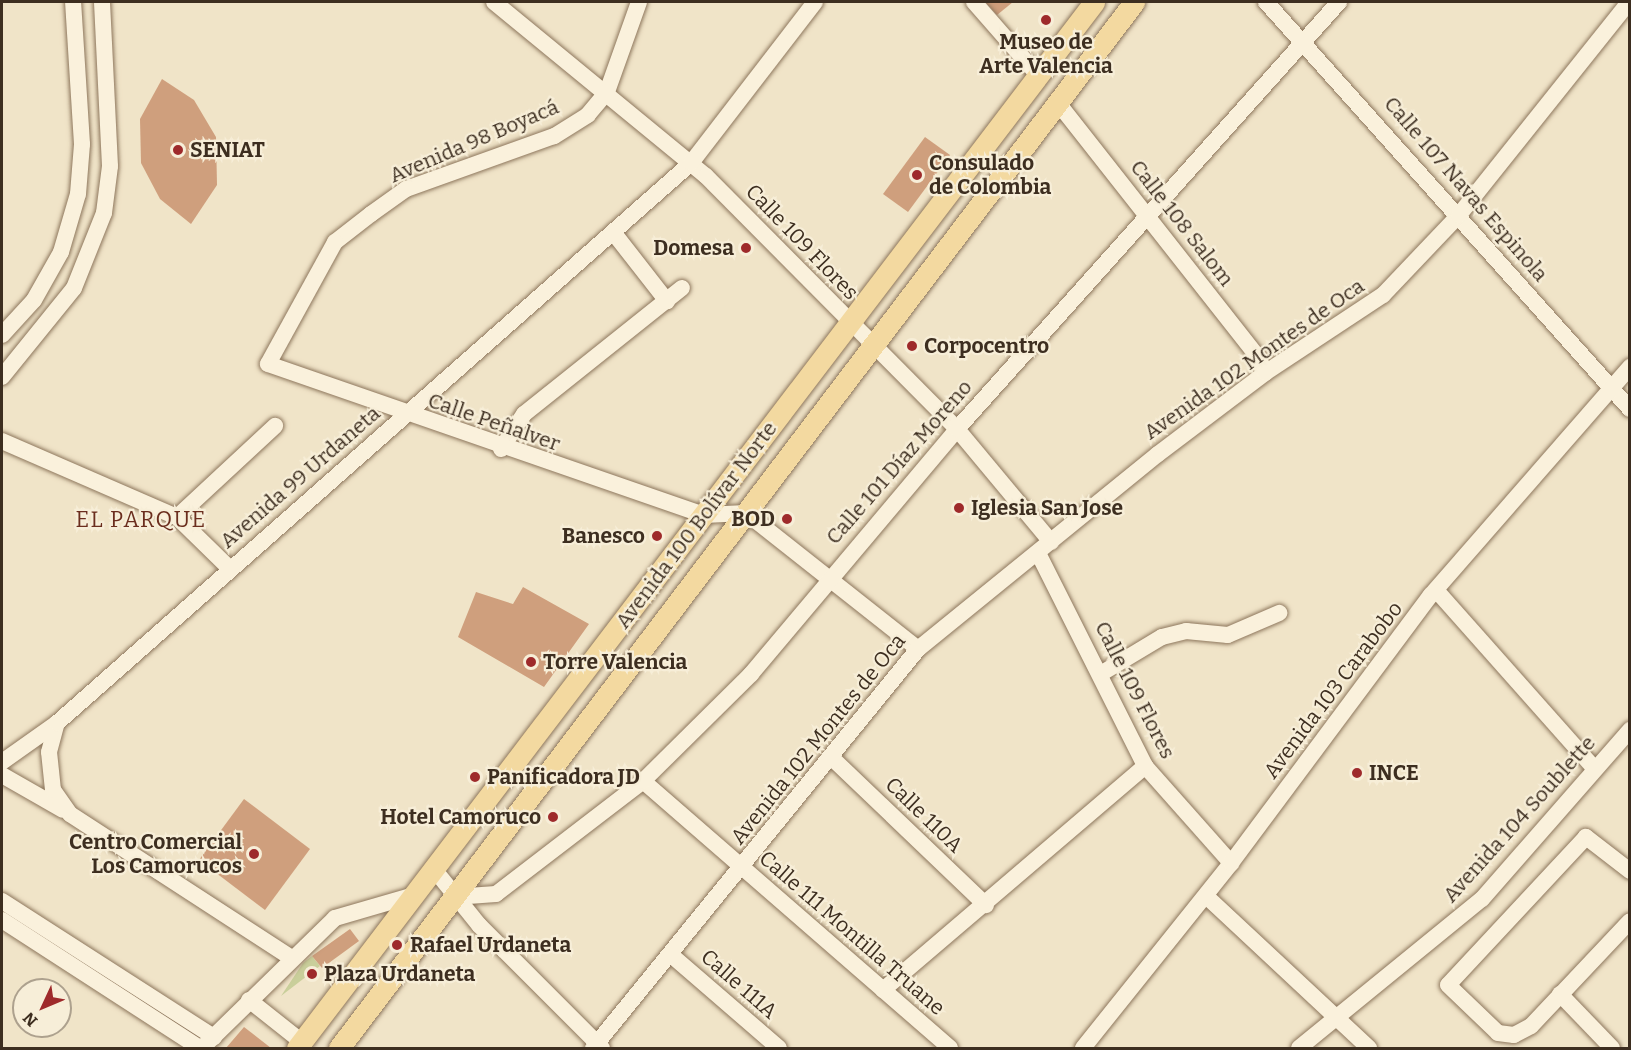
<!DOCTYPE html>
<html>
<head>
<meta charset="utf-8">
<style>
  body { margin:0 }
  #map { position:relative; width:1631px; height:1050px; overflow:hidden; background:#f0e4c8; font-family:Bitter,serif }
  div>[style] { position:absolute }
  .green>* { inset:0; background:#c9cf9b }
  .building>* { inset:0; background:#cf9f7d }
  .roads { filter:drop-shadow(0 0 2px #8d765c) drop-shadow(0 0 2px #8d765c) }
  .minor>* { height:16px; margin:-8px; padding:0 8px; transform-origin:8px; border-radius:8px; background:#faf1dc }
  .major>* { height:21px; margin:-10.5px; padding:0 10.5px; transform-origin:10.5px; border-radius:10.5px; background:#f3d9a0 }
  .dots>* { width:16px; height:16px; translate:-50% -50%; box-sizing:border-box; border:3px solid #f7eed8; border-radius:50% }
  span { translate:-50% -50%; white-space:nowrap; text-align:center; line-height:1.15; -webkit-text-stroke:4.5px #f7eed8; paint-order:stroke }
  .poi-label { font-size:21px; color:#3d2e20; font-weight:700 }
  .left { translate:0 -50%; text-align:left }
  .right { translate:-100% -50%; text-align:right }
  .street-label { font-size:21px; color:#3d2e20 }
  .neighbourhood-label { font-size:22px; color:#6b2e1e; letter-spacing:1.5px }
  .frame { position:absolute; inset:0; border:3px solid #3d2e20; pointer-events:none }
  .north { position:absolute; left:12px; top:978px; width:60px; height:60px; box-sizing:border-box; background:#f7eed8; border:2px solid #ada18e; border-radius:50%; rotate:226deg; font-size:16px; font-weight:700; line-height:24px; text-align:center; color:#3d2e20 }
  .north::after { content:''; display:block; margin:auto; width:21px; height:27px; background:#9e2a2b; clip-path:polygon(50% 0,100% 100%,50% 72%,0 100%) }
</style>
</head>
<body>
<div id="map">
  <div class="green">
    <i style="clip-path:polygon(312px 956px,320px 966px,281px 996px,303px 963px)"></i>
  </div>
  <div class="building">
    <i style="clip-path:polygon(985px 2px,1013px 2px,997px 15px)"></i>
    <i style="clip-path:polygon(162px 79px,194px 100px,216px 137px,217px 185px,191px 224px,160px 199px,141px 163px,140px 119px)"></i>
    <i style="clip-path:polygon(925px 137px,950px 155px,908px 212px,883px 194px)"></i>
    <i style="clip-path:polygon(523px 587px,589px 624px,544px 687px,458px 637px,476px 592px,513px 604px)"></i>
    <i style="clip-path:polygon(244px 799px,310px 849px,265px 910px,199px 860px)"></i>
    <i style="clip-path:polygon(350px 929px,359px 941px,322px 968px,312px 956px)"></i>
    <i style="clip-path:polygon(244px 1027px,271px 1048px,226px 1048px)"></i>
  </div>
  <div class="roads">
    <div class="minor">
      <i style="left:494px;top:2px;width:274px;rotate:39.4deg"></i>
      <i style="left:706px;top:176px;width:356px;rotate:45.2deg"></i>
      <i style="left:957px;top:429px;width:147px;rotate:50.2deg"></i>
      <i style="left:639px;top:2px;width:96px;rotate:109.6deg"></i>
      <i style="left:607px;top:92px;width:30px;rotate:130deg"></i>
      <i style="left:588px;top:115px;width:40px;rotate:148deg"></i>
      <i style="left:554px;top:136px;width:157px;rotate:160.3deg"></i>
      <i style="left:406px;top:189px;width:43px;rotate:144.5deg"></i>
      <i style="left:371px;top:214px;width:46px;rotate:142.1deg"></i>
      <i style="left:335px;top:242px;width:139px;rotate:118.8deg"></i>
      <i style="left:268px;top:364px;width:461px;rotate:19.1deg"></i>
      <i style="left:704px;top:515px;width:42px;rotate:-2.7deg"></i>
      <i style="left:746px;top:513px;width:219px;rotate:38.3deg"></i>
      <i style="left:974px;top:2px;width:97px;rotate:48.8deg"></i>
      <i style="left:1266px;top:2px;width:546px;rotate:48.19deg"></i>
      <i style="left:1058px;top:103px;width:325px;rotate:51.8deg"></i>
      <i style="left:1259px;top:358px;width:16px;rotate:68deg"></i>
      <i style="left:613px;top:232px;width:88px;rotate:52deg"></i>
      <i style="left:2px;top:335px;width:47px;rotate:-47.6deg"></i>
      <i style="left:34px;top:300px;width:55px;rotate:-60.6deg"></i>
      <i style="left:61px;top:252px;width:60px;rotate:-73.7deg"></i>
      <i style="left:78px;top:194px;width:50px;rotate:-85.4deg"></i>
      <i style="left:82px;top:144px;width:142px;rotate:-93.6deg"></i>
      <i style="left:2px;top:377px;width:114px;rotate:-51deg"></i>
      <i style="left:74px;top:288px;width:81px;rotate:-68.2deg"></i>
      <i style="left:104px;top:213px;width:47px;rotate:-82.7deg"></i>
      <i style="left:110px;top:166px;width:164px;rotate:-92.8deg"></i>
      <i style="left:2px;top:441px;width:191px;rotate:23.5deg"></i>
      <i style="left:177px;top:517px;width:73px;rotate:44.4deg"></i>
      <i style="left:501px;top:449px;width:42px;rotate:-56.7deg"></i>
      <i style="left:524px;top:414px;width:202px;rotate:-38.6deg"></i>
      <i style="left:177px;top:517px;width:134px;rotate:-42.9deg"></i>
      <i style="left:1038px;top:553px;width:238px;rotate:63.3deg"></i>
      <i style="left:1145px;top:766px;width:130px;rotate:48.4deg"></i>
      <i style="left:1436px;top:590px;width:239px;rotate:48.4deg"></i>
      <i style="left:1102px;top:673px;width:70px;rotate:-31deg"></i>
      <i style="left:1162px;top:637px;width:25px;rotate:-14deg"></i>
      <i style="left:1186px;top:631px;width:42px;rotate:5.4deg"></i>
      <i style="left:1228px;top:635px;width:56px;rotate:-23.3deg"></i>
      <i style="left:832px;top:758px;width:213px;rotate:43.7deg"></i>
      <i style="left:2px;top:762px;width:67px;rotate:-35.3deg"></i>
      <i style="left:2px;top:775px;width:70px;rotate:29.8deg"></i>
      <i style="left:643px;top:781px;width:407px;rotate:41deg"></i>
      <i style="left:433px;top:868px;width:73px;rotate:51.1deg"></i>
      <i style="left:479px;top:925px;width:174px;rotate:45deg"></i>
      <i style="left:1630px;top:871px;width:56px;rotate:-142.3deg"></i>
      <i style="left:1586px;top:837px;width:202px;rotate:133deg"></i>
      <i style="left:1448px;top:985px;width:69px;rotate:43.8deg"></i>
      <i style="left:1498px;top:1033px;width:16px;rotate:7deg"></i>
      <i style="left:1514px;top:1035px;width:19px;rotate:-28deg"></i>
      <i style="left:1531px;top:1026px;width:144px;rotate:-46.7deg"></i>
      <i style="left:1206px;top:896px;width:223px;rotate:43deg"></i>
      <i style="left:454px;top:897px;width:42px;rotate:-4.1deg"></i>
      <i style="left:496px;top:894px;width:185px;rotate:-37.5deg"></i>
      <i style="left:643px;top:781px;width:152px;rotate:-44.7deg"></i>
      <i style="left:751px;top:674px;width:320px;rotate:-49.9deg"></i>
      <i style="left:957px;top:429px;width:573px;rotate:-48.18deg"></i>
      <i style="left:2px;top:901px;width:252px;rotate:32.7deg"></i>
      <i style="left:2px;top:920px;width:236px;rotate:32.9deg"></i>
      <i style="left:670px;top:954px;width:144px;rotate:40.8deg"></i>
      <i style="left:290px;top:957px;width:262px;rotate:-147deg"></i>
      <i style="left:70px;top:814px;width:29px;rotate:-125deg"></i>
      <i style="left:53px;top:790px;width:38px;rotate:-96deg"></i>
      <i style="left:49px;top:752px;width:30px;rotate:-75deg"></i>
      <i style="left:57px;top:723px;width:846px;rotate:-41.45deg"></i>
      <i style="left:691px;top:163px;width:203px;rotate:-52.4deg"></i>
      <i style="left:883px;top:990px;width:345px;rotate:-40.5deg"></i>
      <i style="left:1560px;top:994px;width:75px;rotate:46.1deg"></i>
      <i style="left:249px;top:1000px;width:68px;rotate:38.4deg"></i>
      <i style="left:202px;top:1048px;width:186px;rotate:-44.3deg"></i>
      <i style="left:335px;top:918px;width:82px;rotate:-16.2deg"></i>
      <i style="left:593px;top:1048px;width:515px;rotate:-50.84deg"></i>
      <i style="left:918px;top:649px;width:309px;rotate:-39.1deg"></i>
      <i style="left:1158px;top:454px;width:134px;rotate:-37.1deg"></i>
      <i style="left:1265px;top:373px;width:141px;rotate:-33.5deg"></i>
      <i style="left:1383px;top:295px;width:110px;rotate:-46.5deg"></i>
      <i style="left:1459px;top:215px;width:273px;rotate:-51.4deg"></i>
      <i style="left:1083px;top:1048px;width:237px;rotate:-51.3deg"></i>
      <i style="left:1231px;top:863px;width:334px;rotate:-53.3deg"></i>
      <i style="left:1431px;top:595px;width:303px;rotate:-48.9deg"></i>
      <i style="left:1299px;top:1048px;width:236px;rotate:-39.2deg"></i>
      <i style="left:1482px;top:899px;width:225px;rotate:-48.8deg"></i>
    </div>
    <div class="major">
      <i style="left:297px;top:1048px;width:1315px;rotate:-52.69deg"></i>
      <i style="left:339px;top:1048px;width:1314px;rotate:-52.76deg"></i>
    </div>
  </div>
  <div class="dots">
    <i style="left:1046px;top:20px;background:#9e2a2b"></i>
    <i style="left:178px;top:150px;background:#9e2a2b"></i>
    <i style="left:917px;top:175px;background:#9e2a2b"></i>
    <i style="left:746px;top:248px;background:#9e2a2b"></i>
    <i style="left:912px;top:346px;background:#9e2a2b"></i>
    <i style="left:959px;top:508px;background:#9e2a2b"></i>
    <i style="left:787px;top:519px;background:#9e2a2b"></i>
    <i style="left:657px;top:536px;background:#9e2a2b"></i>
    <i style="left:531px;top:662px;background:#9e2a2b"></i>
    <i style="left:1357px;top:773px;background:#9e2a2b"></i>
    <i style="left:475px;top:777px;background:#9e2a2b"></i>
    <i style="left:553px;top:817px;background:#9e2a2b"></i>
    <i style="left:254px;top:854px;background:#9e2a2b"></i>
    <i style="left:397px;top:945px;background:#9e2a2b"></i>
    <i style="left:312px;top:974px;background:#9e2a2b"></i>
  </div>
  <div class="poi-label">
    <span style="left:1046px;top:54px">Museo de<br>Arte Valencia</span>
    <span class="left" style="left:190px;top:150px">SENIAT</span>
    <span class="left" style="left:929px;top:175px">Consulado<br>de Colombia</span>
    <span class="right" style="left:734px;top:248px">Domesa</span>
    <span class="left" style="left:924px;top:346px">Corpocentro</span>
    <span class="left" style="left:971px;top:508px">Iglesia San Jose</span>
    <span class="right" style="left:775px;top:519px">BOD</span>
    <span class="right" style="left:645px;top:536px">Banesco</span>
    <span class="left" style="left:543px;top:662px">Torre Valencia</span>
    <span class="left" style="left:1369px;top:773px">INCE</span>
    <span class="left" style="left:487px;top:777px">Panificadora JD</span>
    <span class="right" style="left:541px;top:817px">Hotel Camoruco</span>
    <span class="right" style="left:242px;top:854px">Centro Comercial<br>Los Camorucos</span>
    <span class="left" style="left:410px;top:945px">Rafael Urdaneta</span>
    <span class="left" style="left:324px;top:974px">Plaza Urdaneta</span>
  </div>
  <div class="street-label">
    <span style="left:474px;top:141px;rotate:-23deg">Avenida 98 Boyacá</span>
    <span style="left:1466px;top:189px;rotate:49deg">Calle 107 Navas Espinola</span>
    <span style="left:1182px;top:223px;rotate:52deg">Calle 108 Salom</span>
    <span style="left:802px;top:242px;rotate:46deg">Calle 109 Flores</span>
    <span style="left:1254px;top:359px;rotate:-35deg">Avenida 102 Montes de Oca</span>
    <span style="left:494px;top:422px;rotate:19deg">Calle Peñalver</span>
    <span style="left:899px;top:462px;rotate:-49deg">Calle 101 Díaz Moreno</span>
    <span style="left:300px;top:477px;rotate:-41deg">Avenida 99 Urdaneta</span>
    <span style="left:696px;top:525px;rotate:-53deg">Avenida 100 Bolívar Norte</span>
    <span style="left:1135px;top:690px;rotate:63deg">Calle 109 Flores</span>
    <span style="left:1333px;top:690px;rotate:-53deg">Avenida 103 Carabobo</span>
    <span style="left:818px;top:739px;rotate:-51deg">Avenida 102 Montes de Oca</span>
    <span style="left:924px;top:815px;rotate:44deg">Calle 110A</span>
    <span style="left:1519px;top:819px;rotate:-48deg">Avenida 104 Soublette</span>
    <span style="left:852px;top:933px;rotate:41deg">Calle 111 Montilla Truane</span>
    <span style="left:739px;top:984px;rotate:41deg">Calle 111A</span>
  </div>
  <div class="neighbourhood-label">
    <span style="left:141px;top:520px">EL PARQUE</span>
  </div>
  <div class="frame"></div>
  <div class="north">N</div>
</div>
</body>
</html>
